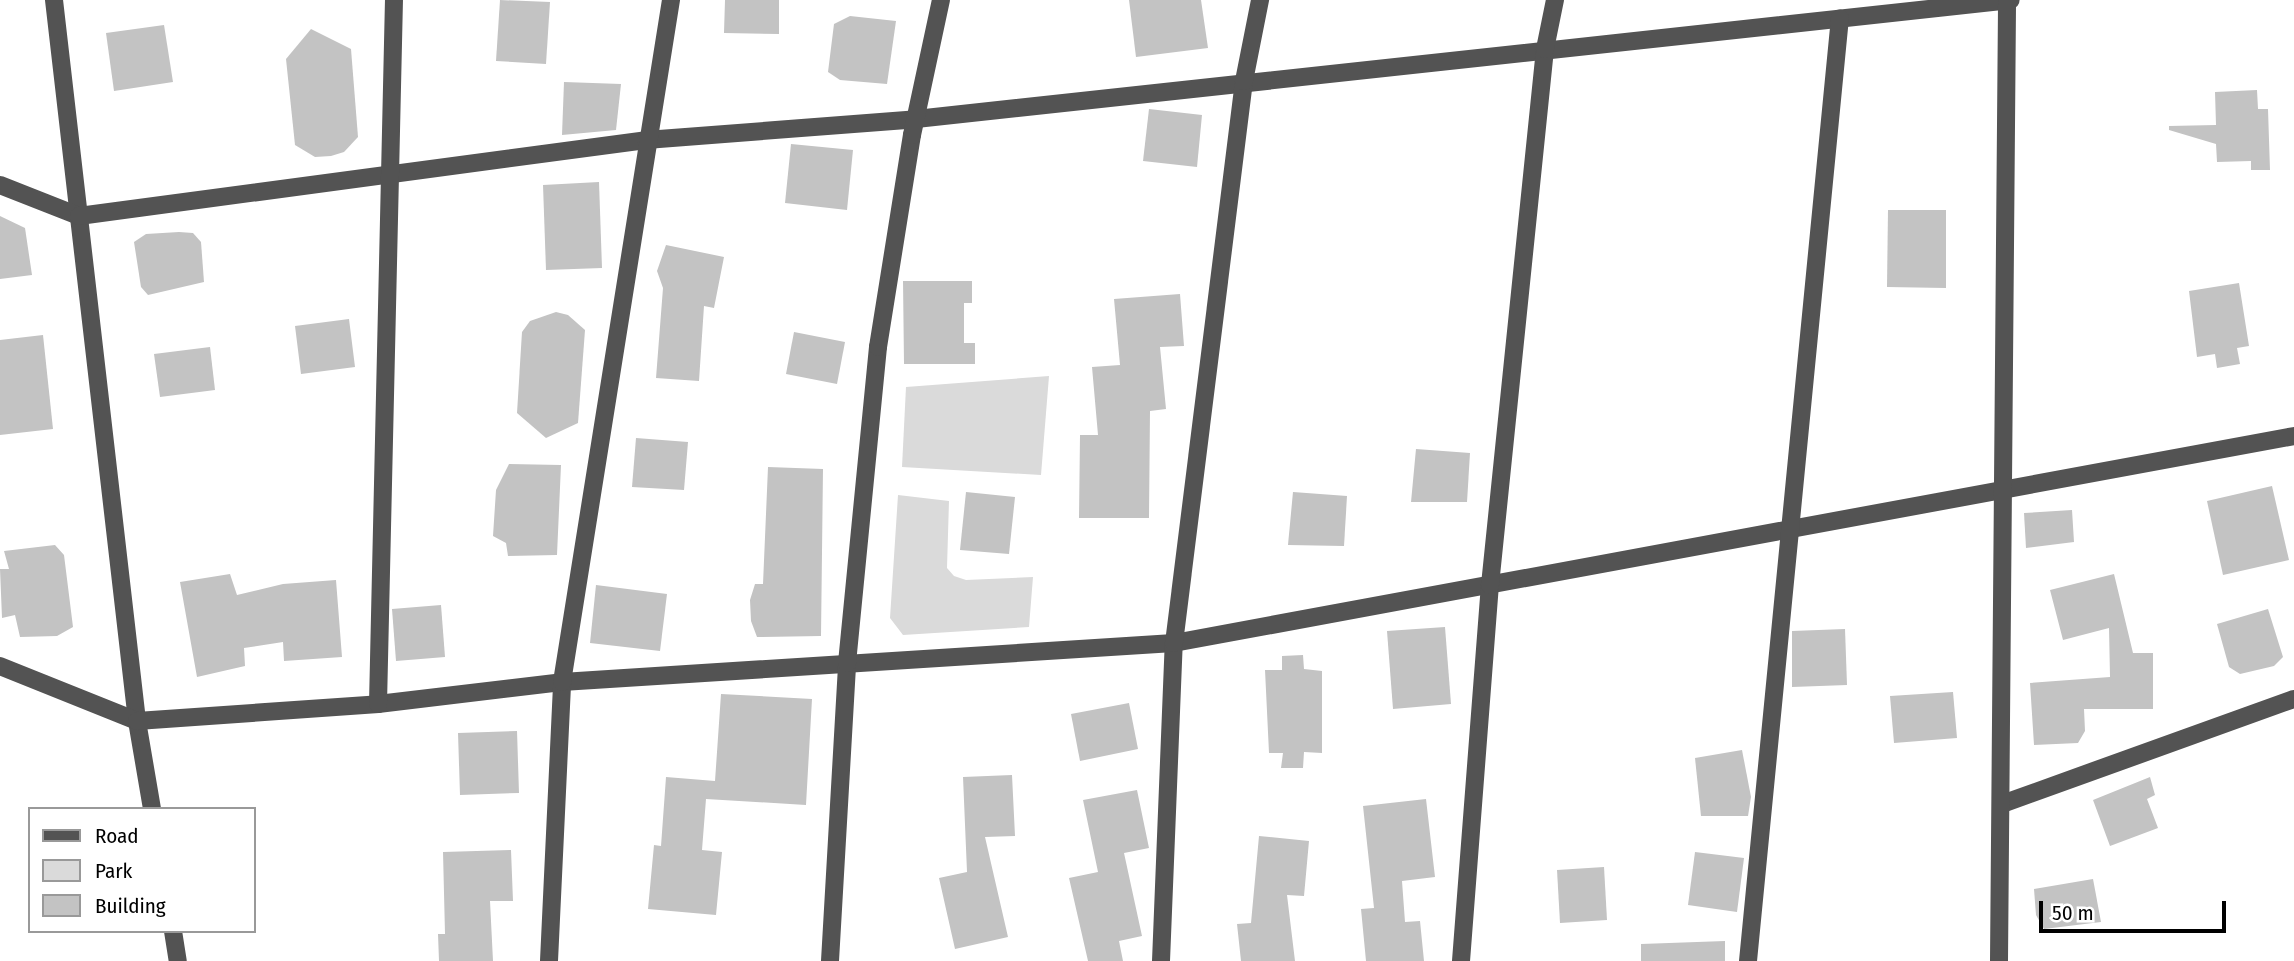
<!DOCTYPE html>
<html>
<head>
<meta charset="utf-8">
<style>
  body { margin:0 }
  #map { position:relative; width:2294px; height:961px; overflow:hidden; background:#fff; font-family:"Fira Sans Condensed",sans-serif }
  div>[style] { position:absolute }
  .green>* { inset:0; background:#dadada }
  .building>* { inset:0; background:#c3c3c3 }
  .minor>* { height:18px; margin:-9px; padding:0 9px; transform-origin:9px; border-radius:9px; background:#535353 }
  span { translate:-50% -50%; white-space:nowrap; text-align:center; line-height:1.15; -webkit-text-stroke:5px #fff; paint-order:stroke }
  .legend { position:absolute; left:28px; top:807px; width:228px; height:126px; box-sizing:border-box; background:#fff; border:2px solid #999; margin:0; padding:9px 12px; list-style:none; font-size:21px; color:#000 }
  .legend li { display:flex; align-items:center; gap:14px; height:35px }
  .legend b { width:35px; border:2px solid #999 }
  .scale { position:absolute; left:2039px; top:901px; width:187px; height:32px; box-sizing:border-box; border:4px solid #000; border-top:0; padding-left:9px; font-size:21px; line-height:24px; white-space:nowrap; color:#000; -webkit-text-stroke:5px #fff; paint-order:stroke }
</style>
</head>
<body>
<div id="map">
  <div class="green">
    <i style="clip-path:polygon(1049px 376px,1041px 475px,902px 467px,906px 387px)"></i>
    <i style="clip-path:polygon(898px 495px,949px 501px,947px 568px,954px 576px,966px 580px,1033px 577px,1029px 627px,903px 635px,890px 618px)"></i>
  </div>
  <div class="building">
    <i style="clip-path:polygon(500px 0,550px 2px,546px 64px,496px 61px)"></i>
    <i style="clip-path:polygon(725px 0,779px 0,779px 34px,724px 33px)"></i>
    <i style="clip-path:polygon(1129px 0,1201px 0,1208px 48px,1136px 57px)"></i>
    <i style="clip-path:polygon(850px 16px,896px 21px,887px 84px,840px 80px,828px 72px,834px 24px)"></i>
    <i style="clip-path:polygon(164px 25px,173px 82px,114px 91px,106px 33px)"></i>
    <i style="clip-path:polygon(311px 29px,351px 49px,358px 137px,344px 152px,331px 156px,315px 157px,295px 145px,286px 59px)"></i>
    <i style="clip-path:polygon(564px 82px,621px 84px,616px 130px,562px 135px)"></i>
    <i style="clip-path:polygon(2257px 90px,2258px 109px,2268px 109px,2270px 170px,2251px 170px,2251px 161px,2217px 162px,2216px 144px,2169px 130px,2169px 126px,2216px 125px,2215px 92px)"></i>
    <i style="clip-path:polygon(1149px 109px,1202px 115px,1197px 167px,1143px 161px)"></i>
    <i style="clip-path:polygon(791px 144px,853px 150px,847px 210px,785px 203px)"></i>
    <i style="clip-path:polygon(599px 182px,602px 268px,546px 270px,543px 185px)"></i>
    <i style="clip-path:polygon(1888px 210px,1946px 210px,1946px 288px,1887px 287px)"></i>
    <i style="clip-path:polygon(0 216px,25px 228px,32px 275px,0 279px)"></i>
    <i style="clip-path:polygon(179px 232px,193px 233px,201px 242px,204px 282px,148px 295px,141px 287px,134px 242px,146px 234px)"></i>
    <i style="clip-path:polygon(666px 245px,724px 257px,714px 308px,704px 306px,699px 381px,656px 378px,663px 288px,657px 271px)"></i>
    <i style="clip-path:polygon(903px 281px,972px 281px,972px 303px,964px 303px,964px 343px,975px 343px,975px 364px,904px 364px)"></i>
    <i style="clip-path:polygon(2239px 283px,2249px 346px,2237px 348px,2240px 364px,2217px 368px,2215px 354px,2197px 357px,2189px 291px)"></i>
    <i style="clip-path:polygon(1180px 294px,1184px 346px,1160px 347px,1166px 409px,1150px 411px,1149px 518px,1079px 518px,1080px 435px,1098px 435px,1092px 367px,1120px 365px,1114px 299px)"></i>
    <i style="clip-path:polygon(556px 312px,568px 315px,585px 330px,578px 423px,546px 438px,517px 413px,522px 332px,530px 321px)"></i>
    <i style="clip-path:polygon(349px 319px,355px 367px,301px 374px,295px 326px)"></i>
    <i style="clip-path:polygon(794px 332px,845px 342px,837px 384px,786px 374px)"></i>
    <i style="clip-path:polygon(43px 335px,53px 429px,0 435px,0 340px)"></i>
    <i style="clip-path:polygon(210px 347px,215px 390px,160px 397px,154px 354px)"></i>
    <i style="clip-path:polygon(636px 438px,688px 442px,684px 490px,632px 487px)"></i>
    <i style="clip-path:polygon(1416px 449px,1470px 453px,1467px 502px,1411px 502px)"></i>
    <i style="clip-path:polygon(509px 464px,561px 465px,557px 555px,508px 556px,506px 543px,493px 536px,496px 490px)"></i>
    <i style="clip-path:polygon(768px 467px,823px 469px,821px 636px,757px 637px,751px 621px,750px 600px,755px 584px,763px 584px)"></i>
    <i style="clip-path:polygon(2272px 486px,2289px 560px,2223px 575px,2207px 501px)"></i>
    <i style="clip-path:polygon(966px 492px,1015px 497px,1009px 554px,960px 550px)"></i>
    <i style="clip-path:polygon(1293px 492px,1347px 496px,1344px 546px,1288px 545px)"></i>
    <i style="clip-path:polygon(2072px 510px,2074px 542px,2026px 548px,2024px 513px)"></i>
    <i style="clip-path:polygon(55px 545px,64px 555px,73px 627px,57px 636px,20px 637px,15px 615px,2px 618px,0 569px,9px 569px,4px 551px)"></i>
    <i style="clip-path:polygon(230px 574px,237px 595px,283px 584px,336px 580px,342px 657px,284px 661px,283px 642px,244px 648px,245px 666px,197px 677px,180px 582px)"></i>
    <i style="clip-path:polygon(2114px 574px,2133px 653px,2153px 653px,2153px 709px,2084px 709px,2085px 731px,2078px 743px,2034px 745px,2030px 683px,2110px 677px,2109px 628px,2063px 640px,2050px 590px)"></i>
    <i style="clip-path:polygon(596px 585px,667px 594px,660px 651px,590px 643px)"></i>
    <i style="clip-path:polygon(441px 605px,445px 657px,396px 661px,392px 609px)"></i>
    <i style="clip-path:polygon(2268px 609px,2283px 657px,2274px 666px,2240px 674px,2229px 667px,2217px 624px)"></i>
    <i style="clip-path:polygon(1445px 627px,1451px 704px,1393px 709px,1387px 631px)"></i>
    <i style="clip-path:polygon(1845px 629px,1847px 685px,1792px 687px,1792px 631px)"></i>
    <i style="clip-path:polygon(1303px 655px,1304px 669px,1322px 671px,1322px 753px,1304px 752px,1303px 768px,1281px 768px,1283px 753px,1269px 753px,1265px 670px,1282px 670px,1282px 656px)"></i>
    <i style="clip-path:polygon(1953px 692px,1957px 738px,1894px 743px,1890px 696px)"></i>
    <i style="clip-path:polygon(721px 694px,812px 699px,806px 805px,706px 799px,702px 850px,722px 852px,716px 915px,648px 909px,654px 845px,661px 846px,666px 777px,715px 781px)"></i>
    <i style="clip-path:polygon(1129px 703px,1138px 749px,1080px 761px,1071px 714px)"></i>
    <i style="clip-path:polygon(517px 731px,519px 793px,460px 795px,458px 733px)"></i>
    <i style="clip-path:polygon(1742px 750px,1751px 797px,1748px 816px,1701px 816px,1695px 758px)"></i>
    <i style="clip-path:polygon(1012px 775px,1015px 836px,985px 837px,1008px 937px,955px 949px,939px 878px,967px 872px,963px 777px)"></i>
    <i style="clip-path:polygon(2150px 777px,2155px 795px,2147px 799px,2158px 828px,2110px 846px,2093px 800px)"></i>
    <i style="clip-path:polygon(1137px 790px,1149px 848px,1124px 853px,1142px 936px,1119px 941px,1123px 961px,1088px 961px,1069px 878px,1098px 872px,1083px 800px)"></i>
    <i style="clip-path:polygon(1426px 799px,1435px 877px,1402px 881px,1405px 922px,1420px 921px,1424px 961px,1366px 961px,1361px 909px,1374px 908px,1363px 806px)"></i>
    <i style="clip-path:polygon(1259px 836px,1309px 841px,1304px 896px,1287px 895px,1295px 961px,1241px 961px,1237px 924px,1251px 923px)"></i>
    <i style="clip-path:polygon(511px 850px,513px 901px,490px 901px,493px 961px,439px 961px,438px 934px,445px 934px,443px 852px)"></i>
    <i style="clip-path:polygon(1695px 852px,1744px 858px,1737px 912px,1688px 905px)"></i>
    <i style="clip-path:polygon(1604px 867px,1607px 920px,1560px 923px,1557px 870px)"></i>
    <i style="clip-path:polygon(2093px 879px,2101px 922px,2044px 929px,2036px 915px,2034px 889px)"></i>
    <i style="clip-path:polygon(1725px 941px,1725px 961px,1641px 961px,1641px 944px)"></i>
  </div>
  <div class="minor">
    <i style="left:54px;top:0;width:726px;rotate:83.43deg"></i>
    <i style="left:137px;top:721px;width:89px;rotate:80.3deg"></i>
    <i style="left:0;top:185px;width:85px;rotate:21.4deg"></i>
    <i style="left:79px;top:216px;width:572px;rotate:-7.63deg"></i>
    <i style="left:646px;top:140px;width:271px;rotate:-4.4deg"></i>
    <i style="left:916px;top:119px;width:1101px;rotate:-6.2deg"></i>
    <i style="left:0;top:666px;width:148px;rotate:21.9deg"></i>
    <i style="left:137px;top:721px;width:242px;rotate:-4deg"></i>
    <i style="left:378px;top:704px;width:185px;rotate:-6.8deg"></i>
    <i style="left:562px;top:682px;width:613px;rotate:-3.65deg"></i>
    <i style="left:1174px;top:643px;width:1139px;rotate:-10.47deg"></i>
    <i style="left:378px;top:704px;width:704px;rotate:-88.7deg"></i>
    <i style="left:2002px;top:804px;width:310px;rotate:-19.8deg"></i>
    <i style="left:173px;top:931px;width:30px;rotate:81deg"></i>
    <i style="left:549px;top:961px;width:279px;rotate:-87.3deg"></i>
    <i style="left:562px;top:682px;width:691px;rotate:-80.92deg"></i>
    <i style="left:830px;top:961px;width:298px;rotate:-86.7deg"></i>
    <i style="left:847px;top:663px;width:318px;rotate:-84.4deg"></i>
    <i style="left:878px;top:347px;width:215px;rotate:-80.9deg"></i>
    <i style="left:912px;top:135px;width:138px;rotate:-77.9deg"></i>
    <i style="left:1161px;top:961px;width:318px;rotate:-87.7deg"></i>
    <i style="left:1174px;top:643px;width:566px;rotate:-82.9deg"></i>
    <i style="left:1244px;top:81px;width:83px;rotate:-78.8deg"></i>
    <i style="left:1461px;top:961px;width:377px;rotate:-85.6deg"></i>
    <i style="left:1490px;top:585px;width:539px;rotate:-84.14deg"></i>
    <i style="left:1545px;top:49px;width:50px;rotate:-78.5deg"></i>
    <i style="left:1748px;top:961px;width:947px;rotate:-84.43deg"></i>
    <i style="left:1999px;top:961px;width:961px;rotate:-89.52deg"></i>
  </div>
  <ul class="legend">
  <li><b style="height:9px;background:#535353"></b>Road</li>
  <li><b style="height:19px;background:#dadada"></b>Park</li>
  <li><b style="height:19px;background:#c3c3c3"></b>Building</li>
  </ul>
  <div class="scale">50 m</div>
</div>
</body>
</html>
